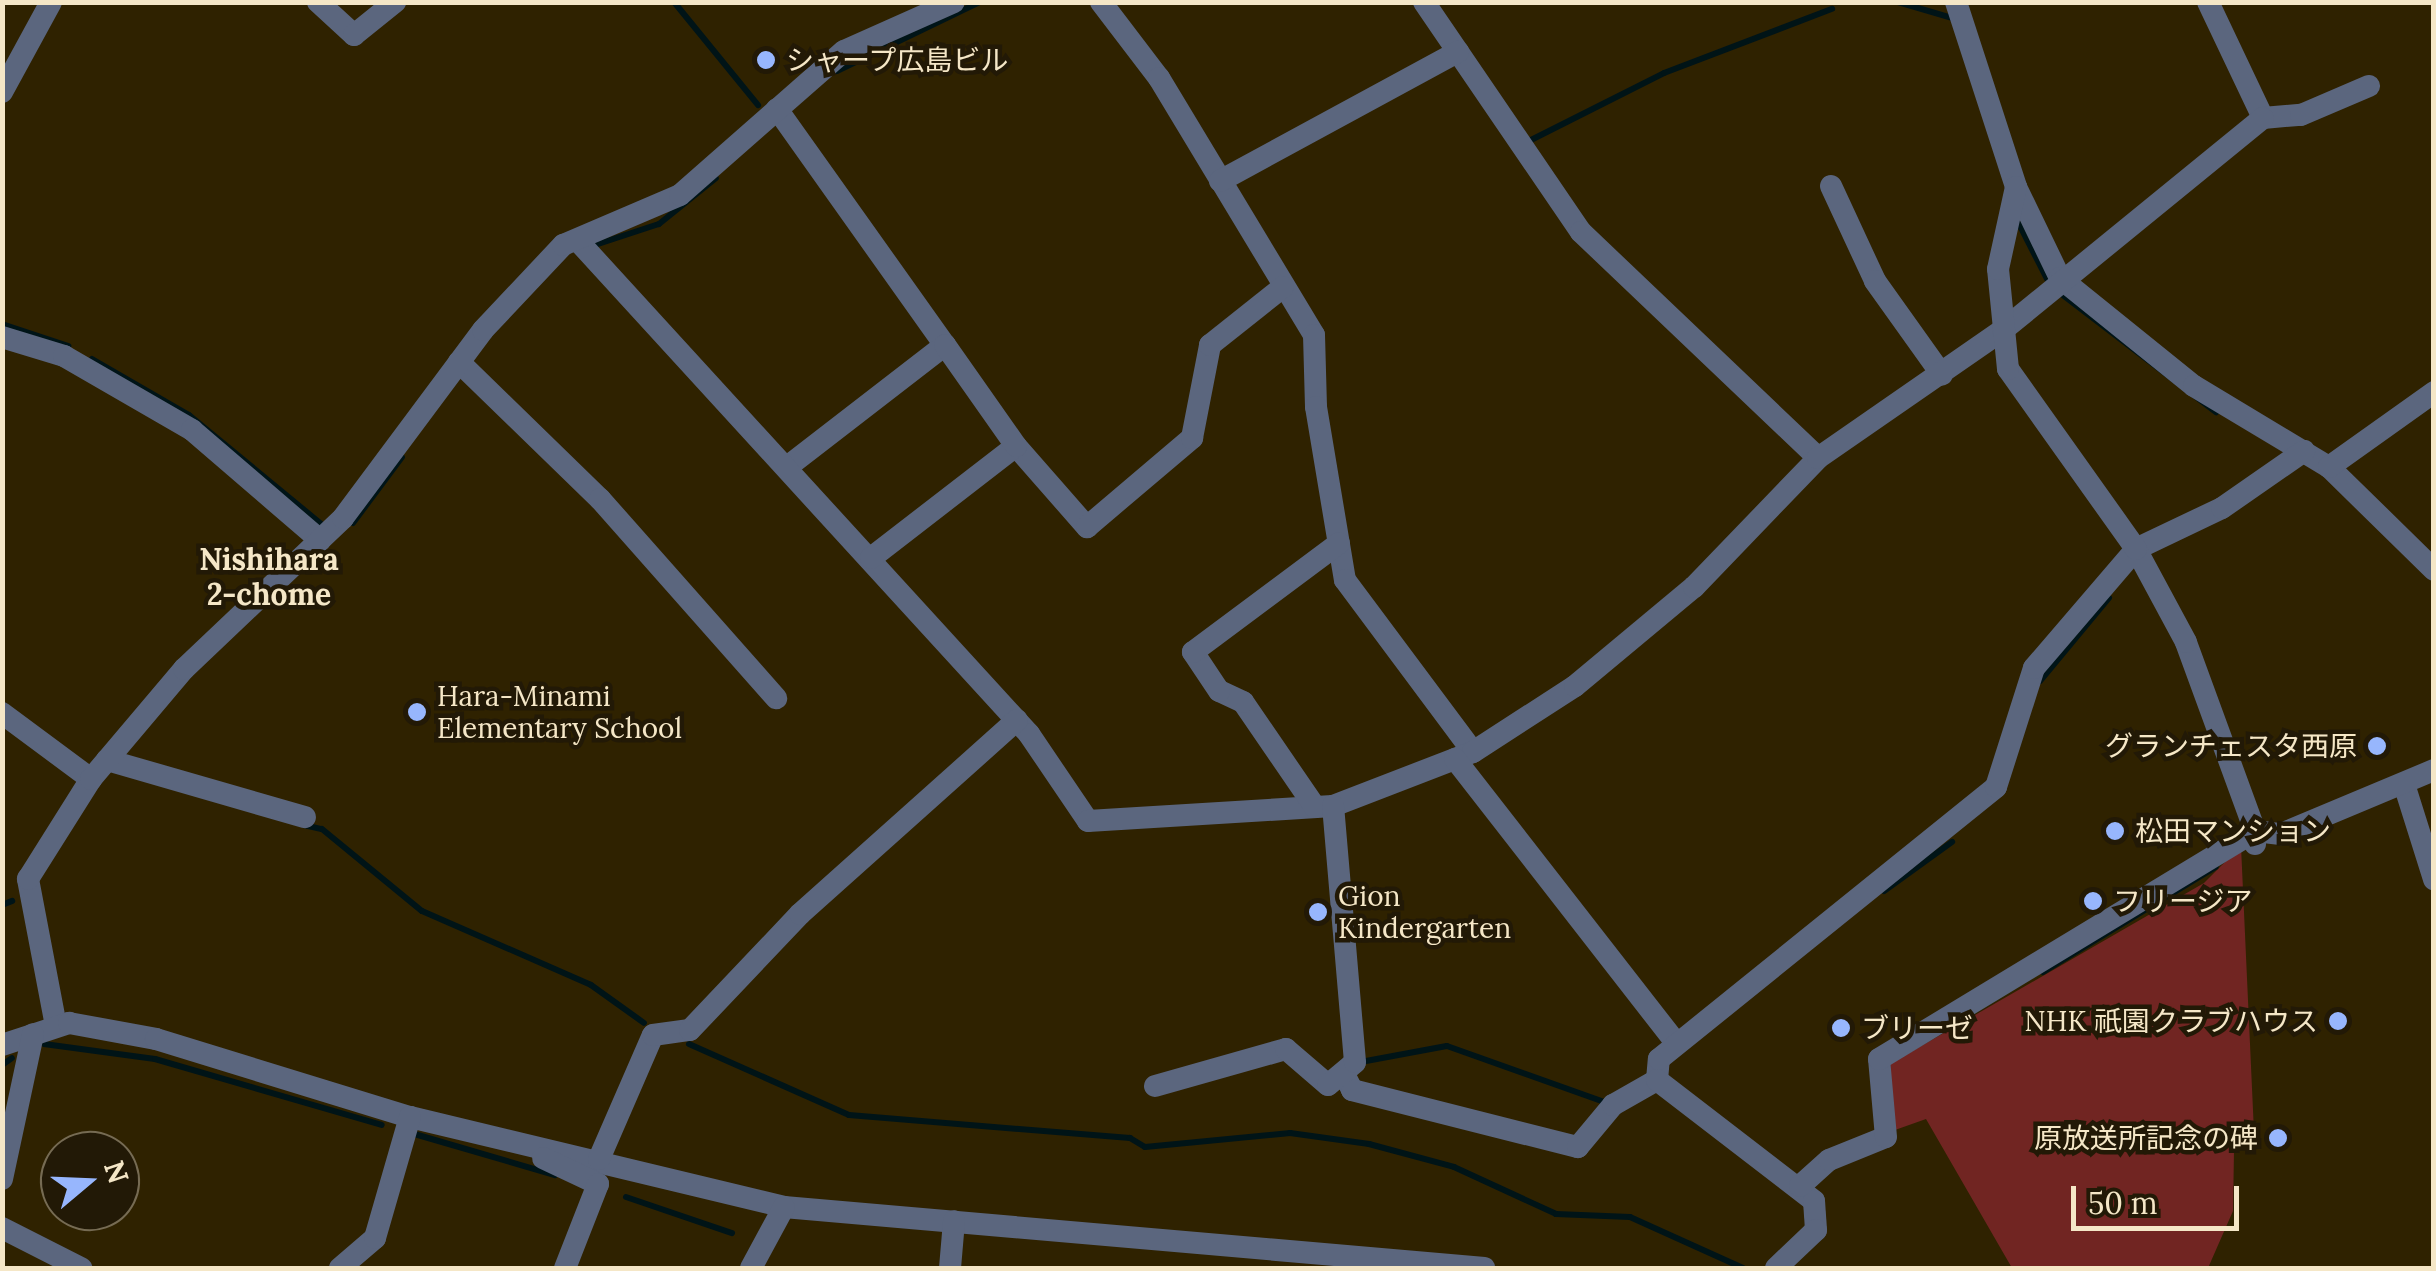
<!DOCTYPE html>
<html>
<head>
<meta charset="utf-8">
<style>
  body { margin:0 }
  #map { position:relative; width:2436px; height:1271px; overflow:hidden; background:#2f2200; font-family:Lora,"Noto Sans JP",serif }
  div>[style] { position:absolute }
  .green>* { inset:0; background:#712522 }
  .stream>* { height:6px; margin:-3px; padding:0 3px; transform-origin:3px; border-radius:3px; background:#001417 }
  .minor>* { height:22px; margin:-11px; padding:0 11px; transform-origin:11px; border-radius:11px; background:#5b667e }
  .dots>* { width:28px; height:28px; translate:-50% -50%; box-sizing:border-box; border:5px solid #221906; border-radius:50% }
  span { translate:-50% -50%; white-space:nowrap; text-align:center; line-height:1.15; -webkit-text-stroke:9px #221906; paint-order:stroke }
  .poi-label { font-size:28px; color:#f5e7c7 }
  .left { translate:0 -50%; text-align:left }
  .right { translate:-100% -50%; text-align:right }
  .neighbourhood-label { font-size:30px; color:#f5e7c7; font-weight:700 }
  .frame { position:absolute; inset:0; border:5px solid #f5e7c7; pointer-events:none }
  .north { position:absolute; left:40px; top:1131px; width:100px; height:100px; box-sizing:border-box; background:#221906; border:2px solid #766b53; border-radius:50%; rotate:71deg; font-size:28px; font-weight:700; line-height:40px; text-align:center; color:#f5e7c7 }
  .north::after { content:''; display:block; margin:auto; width:35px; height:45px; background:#97b6fd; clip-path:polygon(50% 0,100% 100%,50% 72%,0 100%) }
  .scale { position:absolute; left:2071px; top:1186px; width:168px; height:45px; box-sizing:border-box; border:5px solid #f5e7c7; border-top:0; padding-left:12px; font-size:30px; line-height:35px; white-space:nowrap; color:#f5e7c7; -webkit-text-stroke:8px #221906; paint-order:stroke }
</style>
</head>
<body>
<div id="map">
  <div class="green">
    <i style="clip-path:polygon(2241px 846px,2254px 1132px,2234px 1151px,2233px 1211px,2208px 1268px,2012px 1268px,1926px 1119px,1895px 1130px,1890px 1064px,2204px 883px)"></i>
  </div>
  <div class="stream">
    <i style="left:674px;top:2px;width:133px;rotate:50.8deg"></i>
    <i style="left:1898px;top:2px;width:56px;rotate:16.5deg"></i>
    <i style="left:837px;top:71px;width:159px;rotate:-25.8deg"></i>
    <i style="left:1529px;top:141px;width:151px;rotate:-26.7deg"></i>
    <i style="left:1664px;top:73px;width:180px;rotate:-20.9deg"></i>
    <i style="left:2019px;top:224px;width:62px;rotate:63deg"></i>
    <i style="left:598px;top:244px;width:64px;rotate:-18.2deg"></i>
    <i style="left:659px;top:224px;width:73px;rotate:-38.9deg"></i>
    <i style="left:2059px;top:292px;width:198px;rotate:37.4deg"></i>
    <i style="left:2px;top:324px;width:70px;rotate:18.4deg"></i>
    <i style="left:92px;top:359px;width:112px;rotate:30deg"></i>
    <i style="left:189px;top:415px;width:171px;rotate:39.5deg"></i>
    <i style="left:353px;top:523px;width:82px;rotate:-53.4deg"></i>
    <i style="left:2040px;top:681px;width:108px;rotate:-50.3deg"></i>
    <i style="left:304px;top:825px;width:18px;rotate:13deg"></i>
    <i style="left:322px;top:829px;width:129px;rotate:39.4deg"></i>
    <i style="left:422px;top:911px;width:184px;rotate:23.6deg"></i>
    <i style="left:591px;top:985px;width:65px;rotate:35.6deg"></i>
    <i style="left:1884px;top:891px;width:84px;rotate:-35.8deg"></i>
    <i style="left:2px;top:905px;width:11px;rotate:-22deg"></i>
    <i style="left:2043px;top:972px;width:202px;rotate:-31.3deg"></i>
    <i style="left:44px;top:1044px;width:112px;rotate:7.7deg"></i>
    <i style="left:155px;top:1059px;width:236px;rotate:16.2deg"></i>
    <i style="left:689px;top:1044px;width:175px;rotate:23.9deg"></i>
    <i style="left:849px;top:1115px;width:282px;rotate:4.7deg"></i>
    <i style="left:1130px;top:1138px;width:17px;rotate:31deg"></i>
    <i style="left:1145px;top:1147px;width:146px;rotate:-5.5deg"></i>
    <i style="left:1290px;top:1133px;width:80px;rotate:7.9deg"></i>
    <i style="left:1369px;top:1144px;width:88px;rotate:15.1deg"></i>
    <i style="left:1454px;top:1167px;width:112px;rotate:24.7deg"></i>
    <i style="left:1556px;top:1214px;width:74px;rotate:2.3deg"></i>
    <i style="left:1630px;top:1217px;width:124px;rotate:24.3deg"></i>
    <i style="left:1366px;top:1061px;width:82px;rotate:-10.5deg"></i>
    <i style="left:1447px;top:1046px;width:167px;rotate:19.6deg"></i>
    <i style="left:2px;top:1065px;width:12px;rotate:-35deg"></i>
    <i style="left:411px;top:1133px;width:150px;rotate:16.3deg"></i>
    <i style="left:626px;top:1197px;width:112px;rotate:18.8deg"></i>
  </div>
  <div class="minor">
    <i style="left:318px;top:2px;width:49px;rotate:42.5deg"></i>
    <i style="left:354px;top:35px;width:53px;rotate:-38.8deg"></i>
    <i style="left:1101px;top:2px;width:96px;rotate:52.7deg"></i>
    <i style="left:1159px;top:78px;width:300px;rotate:58.9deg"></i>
    <i style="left:1314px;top:335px;width:72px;rotate:88.4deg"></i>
    <i style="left:1316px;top:407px;width:175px;rotate:80.5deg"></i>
    <i style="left:1345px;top:580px;width:214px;rotate:53.3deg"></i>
    <i style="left:1424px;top:2px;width:278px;rotate:55.7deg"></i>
    <i style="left:1581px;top:232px;width:327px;rotate:43.6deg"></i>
    <i style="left:1956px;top:2px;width:194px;rotate:72deg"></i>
    <i style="left:2016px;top:187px;width:101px;rotate:64.2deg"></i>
    <i style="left:2060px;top:278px;width:172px;rotate:38.9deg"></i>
    <i style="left:2194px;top:386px;width:157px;rotate:31deg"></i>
    <i style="left:2329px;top:467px;width:147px;rotate:44.4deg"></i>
    <i style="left:2208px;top:2px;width:128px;rotate:64.6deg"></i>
    <i style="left:2263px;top:118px;width:38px;rotate:-5deg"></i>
    <i style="left:2301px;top:115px;width:74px;rotate:-23.1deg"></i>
    <i style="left:2px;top:92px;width:102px;rotate:-61.4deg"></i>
    <i style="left:777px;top:109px;width:290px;rotate:54.6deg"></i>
    <i style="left:945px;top:345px;width:200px;rotate:142.3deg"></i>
    <i style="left:1220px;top:181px;width:271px;rotate:-28.5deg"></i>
    <i style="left:1831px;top:186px;width:105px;rotate:65.1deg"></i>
    <i style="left:1875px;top:281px;width:115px;rotate:54.5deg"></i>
    <i style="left:579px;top:242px;width:667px;rotate:47.55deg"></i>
    <i style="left:1029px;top:734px;width:105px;rotate:55.9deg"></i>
    <i style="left:1088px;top:821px;width:245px;rotate:-3.5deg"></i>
    <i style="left:1333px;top:806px;width:150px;rotate:-21.1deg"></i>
    <i style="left:1473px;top:752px;width:121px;rotate:-32.9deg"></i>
    <i style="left:1575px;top:686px;width:155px;rotate:-39.8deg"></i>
    <i style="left:1694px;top:587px;width:179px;rotate:-46.1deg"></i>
    <i style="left:1818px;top:458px;width:225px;rotate:-34.7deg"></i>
    <i style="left:2003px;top:330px;width:335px;rotate:-39.2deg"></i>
    <i style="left:2px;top:337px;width:65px;rotate:17deg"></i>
    <i style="left:64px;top:356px;width:148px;rotate:30deg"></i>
    <i style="left:192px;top:430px;width:169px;rotate:40.7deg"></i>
    <i style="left:459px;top:362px;width:197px;rotate:44.2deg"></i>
    <i style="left:600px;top:499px;width:266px;rotate:48.5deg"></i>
    <i style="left:1016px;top:446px;width:108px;rotate:48.8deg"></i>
    <i style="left:1087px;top:527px;width:138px;rotate:-40.3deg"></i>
    <i style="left:1192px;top:438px;width:95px;rotate:-79deg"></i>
    <i style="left:1210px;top:345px;width:93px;rotate:-38.5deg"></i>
    <i style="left:2329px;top:467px;width:129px;rotate:-35.5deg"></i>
    <i style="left:871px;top:558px;width:183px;rotate:-37.7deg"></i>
    <i style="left:1016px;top:446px;width:123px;rotate:-125.1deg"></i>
    <i style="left:2px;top:713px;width:111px;rotate:36.6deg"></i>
    <i style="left:1455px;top:759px;width:361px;rotate:52.1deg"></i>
    <i style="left:107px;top:760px;width:206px;rotate:16.1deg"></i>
    <i style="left:2404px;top:784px;width:100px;rotate:72.5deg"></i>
    <i style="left:1315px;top:807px;width:127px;rotate:-124.4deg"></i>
    <i style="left:1243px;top:702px;width:26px;rotate:-155deg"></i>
    <i style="left:1219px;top:691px;width:47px;rotate:-123.7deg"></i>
    <i style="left:1193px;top:652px;width:182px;rotate:-36.7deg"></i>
    <i style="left:2255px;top:844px;width:13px;rotate:-90deg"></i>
    <i style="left:2255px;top:831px;width:26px;rotate:7deg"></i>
    <i style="left:2281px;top:834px;width:166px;rotate:-22.7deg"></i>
    <i style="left:56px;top:1026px;width:150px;rotate:-100.8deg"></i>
    <i style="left:28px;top:879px;width:118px;rotate:-57.8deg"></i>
    <i style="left:91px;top:779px;width:144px;rotate:-49.8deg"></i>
    <i style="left:184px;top:669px;width:219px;rotate:-43.5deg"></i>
    <i style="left:343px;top:518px;width:234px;rotate:-53.3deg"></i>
    <i style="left:483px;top:330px;width:117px;rotate:-46.7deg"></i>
    <i style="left:563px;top:245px;width:127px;rotate:-23.1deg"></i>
    <i style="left:680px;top:195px;width:218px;rotate:-41.3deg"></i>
    <i style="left:844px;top:51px;width:120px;rotate:-24deg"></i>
    <i style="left:2px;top:1045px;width:71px;rotate:-18.2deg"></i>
    <i style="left:69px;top:1023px;width:88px;rotate:10.4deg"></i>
    <i style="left:156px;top:1039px;width:266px;rotate:17.1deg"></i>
    <i style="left:410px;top:1117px;width:385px;rotate:13.5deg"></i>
    <i style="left:784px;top:1207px;width:703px;rotate:4.98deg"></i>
    <i style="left:1344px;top:1074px;width:18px;rotate:63deg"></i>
    <i style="left:1352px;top:1090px;width:233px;rotate:14.2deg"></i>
    <i style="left:1578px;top:1147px;width:55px;rotate:-50.2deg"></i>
    <i style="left:1613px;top:1105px;width:51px;rotate:-29.6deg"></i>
    <i style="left:1657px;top:1080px;width:21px;rotate:-85deg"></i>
    <i style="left:1659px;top:1059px;width:433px;rotate:-38.9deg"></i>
    <i style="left:1996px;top:787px;width:125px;rotate:-72.3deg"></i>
    <i style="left:2034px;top:668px;width:157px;rotate:-49.4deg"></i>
    <i style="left:2136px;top:549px;width:95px;rotate:-25.5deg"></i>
    <i style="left:2222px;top:508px;width:100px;rotate:-34.8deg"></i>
    <i style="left:1657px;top:1080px;width:198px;rotate:37.6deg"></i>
    <i style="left:1814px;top:1201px;width:29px;rotate:86deg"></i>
    <i style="left:1816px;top:1230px;width:55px;rotate:136.5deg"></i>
    <i style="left:1155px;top:1086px;width:136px;rotate:-15.8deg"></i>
    <i style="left:1286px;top:1049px;width:55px;rotate:40.6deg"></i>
    <i style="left:1328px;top:1085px;width:35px;rotate:-40deg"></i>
    <i style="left:1355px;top:1062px;width:257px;rotate:-94.9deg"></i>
    <i style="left:543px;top:1158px;width:61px;rotate:25.3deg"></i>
    <i style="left:598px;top:1184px;width:90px;rotate:111.4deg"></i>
    <i style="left:599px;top:1159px;width:135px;rotate:-66.5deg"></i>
    <i style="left:653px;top:1035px;width:37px;rotate:-8deg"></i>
    <i style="left:690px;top:1030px;width:160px;rotate:-46.5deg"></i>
    <i style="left:800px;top:914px;width:291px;rotate:-41.8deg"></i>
    <i style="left:2px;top:1179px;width:148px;rotate:-77.9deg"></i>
    <i style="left:1800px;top:1186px;width:39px;rotate:-42deg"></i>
    <i style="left:1829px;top:1160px;width:61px;rotate:-22deg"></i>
    <i style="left:1886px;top:1137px;width:78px;rotate:-95.1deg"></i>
    <i style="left:1879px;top:1059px;width:440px;rotate:-31.2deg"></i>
    <i style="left:2255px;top:831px;width:201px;rotate:-110.1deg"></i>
    <i style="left:2186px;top:642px;width:106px;rotate:-118.3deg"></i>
    <i style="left:2136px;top:549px;width:221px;rotate:-125.4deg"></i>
    <i style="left:2008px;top:369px;width:100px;rotate:-95.7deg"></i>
    <i style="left:1998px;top:269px;width:84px;rotate:-77.6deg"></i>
    <i style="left:2px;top:1228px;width:89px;rotate:26.9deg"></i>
    <i style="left:340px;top:1268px;width:46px;rotate:-40.6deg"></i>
    <i style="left:375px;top:1238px;width:126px;rotate:-73.9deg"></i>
    <i style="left:751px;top:1268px;width:69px;rotate:-61.6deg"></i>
    <i style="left:950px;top:1268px;width:47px;rotate:-85.1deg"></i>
  </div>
  <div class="dots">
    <i style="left:766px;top:60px;background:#97b6fd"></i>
    <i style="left:417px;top:712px;background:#97b6fd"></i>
    <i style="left:2377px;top:746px;background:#97b6fd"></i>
    <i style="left:2115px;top:831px;background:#97b6fd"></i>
    <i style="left:2093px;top:901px;background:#97b6fd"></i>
    <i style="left:1318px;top:912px;background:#97b6fd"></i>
    <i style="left:2338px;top:1021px;background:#97b6fd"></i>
    <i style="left:1841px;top:1028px;background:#97b6fd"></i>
    <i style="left:2278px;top:1138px;background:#97b6fd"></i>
  </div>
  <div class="poi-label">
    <span class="left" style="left:786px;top:60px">シャープ広島ビル</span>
    <span class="left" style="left:437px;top:712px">Hara-Minami<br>Elementary School</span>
    <span class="right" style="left:2357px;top:746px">グランチェスタ西原</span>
    <span class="left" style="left:2135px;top:831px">松田マンション</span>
    <span class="left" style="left:1338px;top:912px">Gion<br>Kindergarten</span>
    <span class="left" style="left:2113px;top:901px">フリージア</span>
    <span class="right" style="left:2318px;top:1021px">NHK 祇園クラブハウス</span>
    <span class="left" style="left:1861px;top:1028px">ブリーゼ</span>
    <span class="right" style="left:2258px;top:1138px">原放送所記念の碑</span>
  </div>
  <div class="neighbourhood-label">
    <span style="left:269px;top:576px">Nishihara<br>2-chome</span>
  </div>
  <div class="frame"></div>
  <div class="north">N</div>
  <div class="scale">50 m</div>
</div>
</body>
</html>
